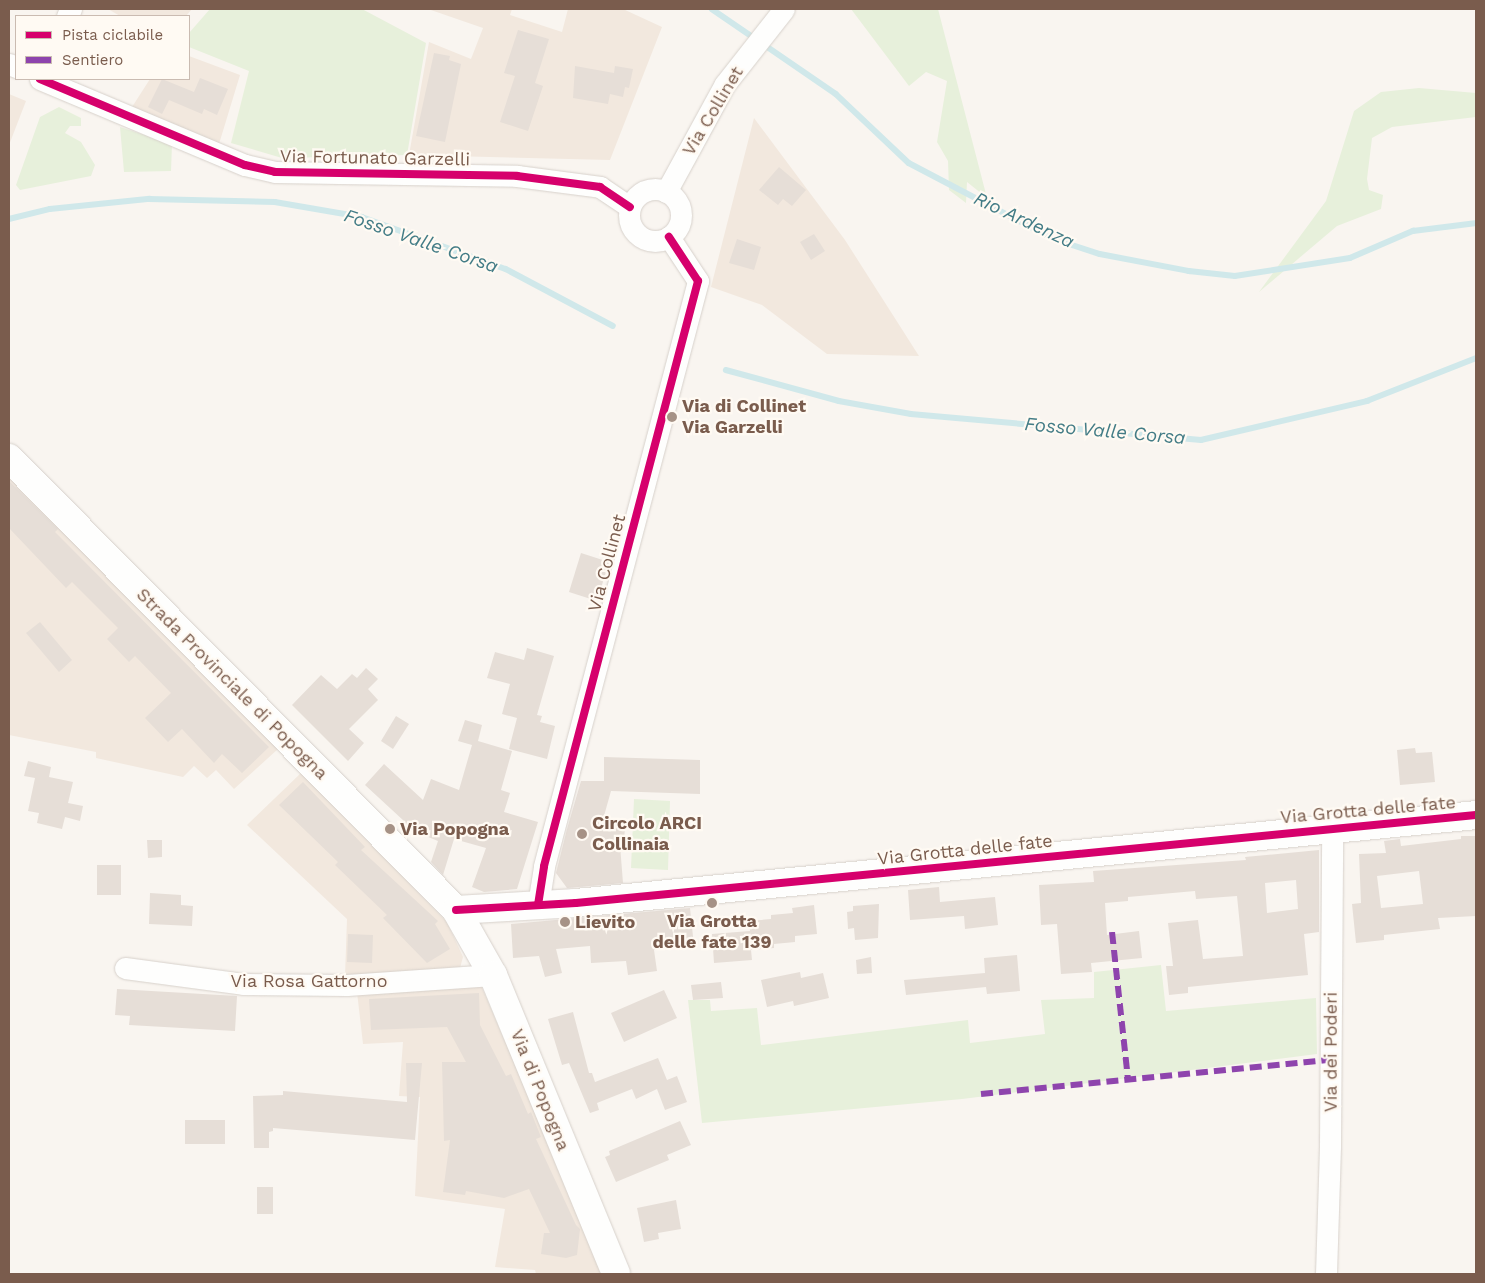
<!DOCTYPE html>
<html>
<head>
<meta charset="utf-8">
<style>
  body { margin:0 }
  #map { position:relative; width:1485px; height:1283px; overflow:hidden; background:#f9f5f0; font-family:"Work Sans",sans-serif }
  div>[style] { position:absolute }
  .residential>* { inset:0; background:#f2e8de }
  .green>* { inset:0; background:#e7f0db }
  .stream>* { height:5.5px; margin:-2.75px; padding:0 2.75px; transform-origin:2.75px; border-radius:2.75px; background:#d0e8ea }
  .building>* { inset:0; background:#e6ded7 }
  .roads { filter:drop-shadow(0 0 1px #d7d1cb) drop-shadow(0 0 1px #d7d1cb) }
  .street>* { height:21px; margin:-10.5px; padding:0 10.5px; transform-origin:10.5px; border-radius:10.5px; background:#fefefd }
  .street>.ring { margin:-10.5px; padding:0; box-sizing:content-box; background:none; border:21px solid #fefefd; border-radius:50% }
  .secondary>* { height:28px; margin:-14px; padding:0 14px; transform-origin:14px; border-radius:14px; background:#fefefd }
  .quiet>* { height:6px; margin-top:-3px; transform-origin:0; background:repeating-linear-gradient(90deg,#8e44ad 0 12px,transparent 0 18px) }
  .cycleway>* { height:8px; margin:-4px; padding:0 4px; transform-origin:4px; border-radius:4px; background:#d6006c }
  .dots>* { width:14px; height:14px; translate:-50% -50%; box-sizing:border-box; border:2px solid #fffaf3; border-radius:50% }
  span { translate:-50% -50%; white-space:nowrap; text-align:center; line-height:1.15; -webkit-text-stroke:4.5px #fffaf3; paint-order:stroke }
  .street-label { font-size:18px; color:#7a5c4d }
  .poi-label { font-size:18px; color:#7a5c4d; font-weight:700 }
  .left { translate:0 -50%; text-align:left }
  .water-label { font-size:19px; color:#437c86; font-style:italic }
  .frame { position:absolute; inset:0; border:10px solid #7a5c4d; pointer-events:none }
  .legend { position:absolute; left:15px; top:15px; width:175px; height:65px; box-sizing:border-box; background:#fffaf3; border:1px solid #cabbb1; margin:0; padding:6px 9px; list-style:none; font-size:15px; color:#7a5c4d }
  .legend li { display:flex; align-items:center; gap:10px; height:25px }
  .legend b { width:25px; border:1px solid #cabbb1 }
</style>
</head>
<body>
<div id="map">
  <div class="residential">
    <i style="clip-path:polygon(108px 9px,192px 9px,186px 16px,120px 16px)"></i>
    <i style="clip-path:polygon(428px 9px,512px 9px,510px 15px,562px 32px,568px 9px,623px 9px,662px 27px,610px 160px,409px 155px,429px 42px,471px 59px,483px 28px)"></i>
    <i style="clip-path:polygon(189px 56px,240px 75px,219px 144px,132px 107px,150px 79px,189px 79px)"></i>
    <i style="clip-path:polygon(9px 94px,26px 101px,9px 145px)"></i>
    <i style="clip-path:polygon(754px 118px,845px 240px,919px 356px,827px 354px,762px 305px,711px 287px)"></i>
    <i style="clip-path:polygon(9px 477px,278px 749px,234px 789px,216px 770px,207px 778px,194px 766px,183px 777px,96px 758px,96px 752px,9px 735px)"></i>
    <i style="clip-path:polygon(301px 773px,447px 922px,463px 957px,460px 968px,345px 976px,347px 919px,247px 825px)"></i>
    <i style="clip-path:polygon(480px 983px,605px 1274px,536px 1274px,535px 1270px,495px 1267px,505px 1209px,415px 1196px,420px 1097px,399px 1096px,403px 1042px,363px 1044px,357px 992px)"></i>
  </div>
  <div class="green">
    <i style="clip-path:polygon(210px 9px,362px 9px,426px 43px,407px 155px,282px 158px,231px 143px,249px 71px,189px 47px,189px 33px)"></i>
    <i style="clip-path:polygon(851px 9px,938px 9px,987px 198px,967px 182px,966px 203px,949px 190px,948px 161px,937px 142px,947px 81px,926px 72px,909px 86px)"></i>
    <i style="clip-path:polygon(1419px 88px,1476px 93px,1476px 117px,1392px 127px,1372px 138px,1367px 179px,1369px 190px,1383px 195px,1381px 209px,1337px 226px,1259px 292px,1326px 201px,1354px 111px,1381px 92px)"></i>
    <i style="clip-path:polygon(59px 107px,81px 118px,81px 126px,70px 126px,65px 133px,81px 142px,95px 165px,91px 176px,20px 190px,16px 185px,40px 117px)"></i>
    <i style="clip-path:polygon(120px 127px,172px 144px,171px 171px,124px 172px)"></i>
    <i style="clip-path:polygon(634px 799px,670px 801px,668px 870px,631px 868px)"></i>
    <i style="clip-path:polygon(1161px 965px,1166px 1011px,1316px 998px,1317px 1054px,962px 1099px,702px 1123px,688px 1000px,710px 1000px,711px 1011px,757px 1008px,761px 1045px,968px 1020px,970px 1043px,1045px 1034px,1041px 1000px,1094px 998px,1094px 972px)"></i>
  </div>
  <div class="stream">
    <i style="left:712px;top:9px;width:150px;rotate:34.4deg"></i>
    <i style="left:836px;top:94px;width:100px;rotate:43.4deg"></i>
    <i style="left:909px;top:163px;width:164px;rotate:27.7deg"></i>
    <i style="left:1054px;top:239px;width:48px;rotate:18.1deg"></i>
    <i style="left:1100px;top:254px;width:91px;rotate:10.8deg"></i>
    <i style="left:1189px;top:271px;width:46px;rotate:6.2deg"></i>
    <i style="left:1235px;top:276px;width:116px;rotate:-8.9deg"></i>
    <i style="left:1350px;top:258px;width:69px;rotate:-23.2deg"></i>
    <i style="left:1413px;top:231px;width:64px;rotate:-7.2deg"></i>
    <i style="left:9px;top:219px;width:42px;rotate:-13.7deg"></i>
    <i style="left:50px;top:209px;width:100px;rotate:-5.8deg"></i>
    <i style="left:149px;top:199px;width:126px;rotate:1.4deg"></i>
    <i style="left:275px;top:202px;width:88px;rotate:9.8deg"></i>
    <i style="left:362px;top:217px;width:153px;rotate:19.9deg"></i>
    <i style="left:506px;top:269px;width:121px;rotate:28deg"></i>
    <i style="left:726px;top:370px;width:117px;rotate:15.3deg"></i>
    <i style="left:839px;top:401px;width:73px;rotate:10.2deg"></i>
    <i style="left:911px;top:414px;width:291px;rotate:5.1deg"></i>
    <i style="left:1201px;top:440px;width:171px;rotate:-13.2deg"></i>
    <i style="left:1367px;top:401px;width:117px;rotate:-21.5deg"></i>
  </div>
  <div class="building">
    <i style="clip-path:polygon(518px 30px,549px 39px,535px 83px,543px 86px,528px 131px,500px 122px,515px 76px,504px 73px)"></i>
    <i style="clip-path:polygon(434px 53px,450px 56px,449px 60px,461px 64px,445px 142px,416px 136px)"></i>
    <i style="clip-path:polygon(575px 66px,614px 73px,615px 66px,633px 69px,629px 88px,625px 87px,623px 97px,610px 94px,608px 104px,573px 98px)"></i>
    <i style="clip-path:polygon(200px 78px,228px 89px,217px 115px,204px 109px,202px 114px,169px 100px,162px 114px,148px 107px,162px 79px,194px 92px)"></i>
    <i style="clip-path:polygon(779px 167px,806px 190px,792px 206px,783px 199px,778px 205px,759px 190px)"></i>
    <i style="clip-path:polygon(814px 234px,825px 251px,811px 260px,800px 242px)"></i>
    <i style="clip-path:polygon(737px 239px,761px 247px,754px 270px,729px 263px)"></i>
    <i style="clip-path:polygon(9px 481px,58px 529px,55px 532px,269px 747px,242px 773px,222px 754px,214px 763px,182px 729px,168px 742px,145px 718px,171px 693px,135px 656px,129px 662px,107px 639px,118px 628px,72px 582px,66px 588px,9px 528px)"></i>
    <i style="clip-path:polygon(581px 553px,609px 562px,597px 601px,569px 592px)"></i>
    <i style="clip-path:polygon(40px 622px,72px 660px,59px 672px,26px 633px)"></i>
    <i style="clip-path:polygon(527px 648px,554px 656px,537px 715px,542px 716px,540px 722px,555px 726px,547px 759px,509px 749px,517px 718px,502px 714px,510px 684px,487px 678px,495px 652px,524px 660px)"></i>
    <i style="clip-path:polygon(366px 668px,378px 679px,368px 689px,378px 700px,349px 729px,364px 743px,348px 761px,292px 705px,321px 675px,337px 689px,352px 674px,357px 678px)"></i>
    <i style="clip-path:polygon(396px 716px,409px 724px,393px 749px,381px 741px)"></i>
    <i style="clip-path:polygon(465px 720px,482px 725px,478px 741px,512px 751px,501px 790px,510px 793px,504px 812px,538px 822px,517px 889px,484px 892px,472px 887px,486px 848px,454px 839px,443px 875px,431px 862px,438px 841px,401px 826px,404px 821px,365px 785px,384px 764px,423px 800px,431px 779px,459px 790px,472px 745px,458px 741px)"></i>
    <i style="clip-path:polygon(1415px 748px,1416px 753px,1432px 752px,1435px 782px,1400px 785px,1397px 750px)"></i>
    <i style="clip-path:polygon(604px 757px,700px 760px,700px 794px,611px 791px,602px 823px,625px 824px,624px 846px,620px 845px,623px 883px,567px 888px,556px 873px,567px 829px,581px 781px,604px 781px)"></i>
    <i style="clip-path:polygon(28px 761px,51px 767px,49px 777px,73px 782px,68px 803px,83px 806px,80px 821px,65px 817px,62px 829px,37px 823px,39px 813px,28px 811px,35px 778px,24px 776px)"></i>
    <i style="clip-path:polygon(303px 782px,365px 847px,361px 850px,438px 921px,435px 924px,450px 949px,427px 963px,383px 918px,387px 915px,335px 865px,338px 862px,279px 805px)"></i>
    <i style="clip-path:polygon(evenodd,1461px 836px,1476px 836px,1476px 916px,1438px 918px,1440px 929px,1384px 935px,1384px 940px,1356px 943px,1352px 904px,1361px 903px,1359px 854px,1386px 853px,1384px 841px,1400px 839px,1401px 846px,1461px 839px,1461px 836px,1419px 871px,1423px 904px,1381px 908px,1377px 876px,1419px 871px)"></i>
    <i style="clip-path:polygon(147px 840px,162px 840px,162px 857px,148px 858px)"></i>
    <i style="clip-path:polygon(evenodd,1319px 850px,1319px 932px,1304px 934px,1308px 975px,1188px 987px,1188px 993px,1169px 995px,1166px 966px,1173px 966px,1168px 923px,1198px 920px,1203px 959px,1243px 956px,1237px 896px,1196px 899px,1195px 891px,1128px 897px,1128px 901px,1105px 903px,1107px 935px,1139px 931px,1142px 958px,1091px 963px,1092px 972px,1061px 974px,1057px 924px,1041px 925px,1039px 885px,1094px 882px,1093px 871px,1246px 860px,1245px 857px,1319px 850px,1296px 880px,1298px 909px,1267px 913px,1265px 883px,1296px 880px)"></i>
    <i style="clip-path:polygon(97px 865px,121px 865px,121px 895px,97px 895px)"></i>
    <i style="clip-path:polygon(939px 887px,940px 902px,995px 897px,998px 925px,965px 929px,964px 916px,910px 920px,908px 890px)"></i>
    <i style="clip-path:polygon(150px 893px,181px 895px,181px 905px,193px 906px,192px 926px,149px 924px)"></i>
    <i style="clip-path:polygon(879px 904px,878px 938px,855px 940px,854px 928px,848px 929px,847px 912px,853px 911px,853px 906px)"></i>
    <i style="clip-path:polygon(814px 905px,817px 934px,795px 936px,795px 942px,774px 944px,774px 948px,751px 950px,752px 960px,714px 963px,712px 934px,750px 931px,749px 921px,771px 919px,771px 915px,793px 913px,792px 908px)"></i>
    <i style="clip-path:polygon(690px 908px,694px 946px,654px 950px,657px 971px,628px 975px,626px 961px,591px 963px,590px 946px,556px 949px,562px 973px,545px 977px,539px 956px,513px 958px,511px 924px)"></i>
    <i style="clip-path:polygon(348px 934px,373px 935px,372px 963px,347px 962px)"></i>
    <i style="clip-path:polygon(1017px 955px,1020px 991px,987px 994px,986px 987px,906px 995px,904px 980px,985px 973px,984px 958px)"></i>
    <i style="clip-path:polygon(871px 957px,872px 973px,857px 974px,856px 960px)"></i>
    <i style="clip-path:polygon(800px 972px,801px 978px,823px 973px,829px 998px,794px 1006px,793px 1001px,767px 1007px,761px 980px)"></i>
    <i style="clip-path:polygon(721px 982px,723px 998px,693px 1000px,691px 985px)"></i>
    <i style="clip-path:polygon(117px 989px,237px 996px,235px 1031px,129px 1025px,130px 1016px,115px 1015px)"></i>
    <i style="clip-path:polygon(664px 990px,677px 1018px,624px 1042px,611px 1013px)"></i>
    <i style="clip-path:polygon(479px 993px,480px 1025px,506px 1076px,511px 1074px,528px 1114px,531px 1112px,541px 1137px,536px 1139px,576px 1225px,580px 1229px,577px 1255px,566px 1258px,541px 1254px,544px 1233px,550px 1233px,529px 1189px,504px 1198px,466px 1191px,465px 1195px,443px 1192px,450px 1140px,444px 1141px,442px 1062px,466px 1062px,447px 1027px,371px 1030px,369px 999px)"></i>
    <i style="clip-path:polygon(573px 1012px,589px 1073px,592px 1073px,595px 1082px,658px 1058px,667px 1080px,677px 1076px,687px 1102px,665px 1110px,657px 1089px,636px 1099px,632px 1089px,597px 1103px,599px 1110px,590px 1113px,569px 1063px,562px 1065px,548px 1019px)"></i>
    <i style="clip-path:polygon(406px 1063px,422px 1063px,415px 1140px,273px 1128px,273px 1131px,269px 1132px,269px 1148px,254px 1148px,253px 1096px,283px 1095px,283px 1091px,407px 1102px)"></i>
    <i style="clip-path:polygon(185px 1120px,225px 1120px,225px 1144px,185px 1144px)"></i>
    <i style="clip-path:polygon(680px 1121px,691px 1145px,667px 1155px,669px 1160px,616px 1182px,605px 1157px,610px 1155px,609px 1151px)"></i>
    <i style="clip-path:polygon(257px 1187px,273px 1187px,273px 1214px,257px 1214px)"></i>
    <i style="clip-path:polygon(676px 1200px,681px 1229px,658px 1233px,659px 1239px,644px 1242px,637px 1208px)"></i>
  </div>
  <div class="roads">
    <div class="street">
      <i style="left:67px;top:16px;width:8px;rotate:-60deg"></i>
      <i style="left:9px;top:64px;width:8px;rotate:23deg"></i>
      <i style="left:40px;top:79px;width:222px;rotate:22.8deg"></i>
      <i style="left:245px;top:165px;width:31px;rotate:13deg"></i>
      <i style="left:275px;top:172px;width:242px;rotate:0.9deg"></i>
      <i style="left:517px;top:176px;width:84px;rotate:7.5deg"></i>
      <i style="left:600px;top:187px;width:36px;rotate:34deg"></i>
      <i class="ring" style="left:629px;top:189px;width:31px;height:31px"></i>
      <i style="left:666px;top:192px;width:123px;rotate:-61.4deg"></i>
      <i style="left:725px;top:84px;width:95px;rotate:-51.8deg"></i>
      <i style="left:538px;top:905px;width:39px;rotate:-81deg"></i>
      <i style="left:544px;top:866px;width:605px;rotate:-75.25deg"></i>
      <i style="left:698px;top:281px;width:53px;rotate:-123.4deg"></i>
      <i style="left:125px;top:968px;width:119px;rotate:7.7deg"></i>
      <i style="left:243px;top:984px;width:104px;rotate:0.6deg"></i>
      <i style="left:347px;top:985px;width:146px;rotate:-3.9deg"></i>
      <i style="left:1326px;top:1274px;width:128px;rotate:-88.2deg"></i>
      <i style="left:1330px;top:1146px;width:317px;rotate:-89.6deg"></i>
    </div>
    <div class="secondary">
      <i style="left:9px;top:458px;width:636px;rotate:45.32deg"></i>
      <i style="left:456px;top:910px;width:75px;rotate:60.4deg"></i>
      <i style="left:493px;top:975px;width:323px;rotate:67.6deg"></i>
      <i style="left:456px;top:910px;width:120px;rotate:-3.3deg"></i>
      <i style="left:576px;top:903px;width:904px;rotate:-5.58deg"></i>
    </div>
  </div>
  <div class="quiet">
    <i style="left:1112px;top:932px;width:149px;rotate:83.8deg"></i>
    <i style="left:981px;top:1094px;width:351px;rotate:-5.6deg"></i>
  </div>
  <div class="cycleway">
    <i style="left:40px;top:79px;width:222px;rotate:22.8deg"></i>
    <i style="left:245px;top:165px;width:31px;rotate:13deg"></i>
    <i style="left:275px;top:172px;width:242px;rotate:0.9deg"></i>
    <i style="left:517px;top:176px;width:84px;rotate:7.5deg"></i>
    <i style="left:600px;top:187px;width:36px;rotate:34deg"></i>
    <i style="left:538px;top:905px;width:39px;rotate:-81deg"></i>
    <i style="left:544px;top:866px;width:605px;rotate:-75.25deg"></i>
    <i style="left:698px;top:281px;width:53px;rotate:-123.4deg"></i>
    <i style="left:456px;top:910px;width:120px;rotate:-3.3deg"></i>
    <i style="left:576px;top:903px;width:904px;rotate:-5.58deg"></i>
  </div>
  <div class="dots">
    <i style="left:672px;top:417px;background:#a69286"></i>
    <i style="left:390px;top:829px;background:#a69286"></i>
    <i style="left:582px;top:834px;background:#a69286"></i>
    <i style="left:712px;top:903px;background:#a69286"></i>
    <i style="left:565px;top:922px;background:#a69286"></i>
  </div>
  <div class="street-label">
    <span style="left:713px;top:111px;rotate:-59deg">Via Collinet</span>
    <span style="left:375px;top:158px;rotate:1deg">Via Fortunato Garzelli</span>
    <span style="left:607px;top:563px;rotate:-75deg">Via Collinet</span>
    <span style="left:232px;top:684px;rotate:45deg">Strada Provinciale di Popogna</span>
    <span style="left:1368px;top:810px;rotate:-5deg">Via Grotta delle fate</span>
    <span style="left:965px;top:850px;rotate:-6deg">Via Grotta delle fate</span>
    <span style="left:309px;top:981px">Via Rosa Gattorno</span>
    <span style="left:1331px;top:1052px;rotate:-90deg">Via dei Poderi</span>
    <span style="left:540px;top:1090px;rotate:68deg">Via di Popogna</span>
  </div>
  <div class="poi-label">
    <span class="left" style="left:682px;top:417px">Via di Collinet<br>Via Garzelli</span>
    <span class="left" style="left:592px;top:834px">Circolo ARCI<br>Collinaia</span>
    <span class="left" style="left:400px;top:829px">Via Popogna</span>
    <span class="left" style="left:575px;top:922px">Lievito</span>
    <span style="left:712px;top:932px">Via Grotta<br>delle fate 139</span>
  </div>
  <div class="water-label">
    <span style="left:1024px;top:220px;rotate:25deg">Rio Ardenza</span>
    <span style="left:421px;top:241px;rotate:19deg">Fosso Valle Corsa</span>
    <span style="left:1105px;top:431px;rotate:5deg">Fosso Valle Corsa</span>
  </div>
  <div class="frame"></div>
  <ul class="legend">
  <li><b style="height:6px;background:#d6006c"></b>Pista ciclabile</li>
  <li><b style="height:6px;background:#8e44ad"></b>Sentiero</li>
  </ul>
</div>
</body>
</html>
